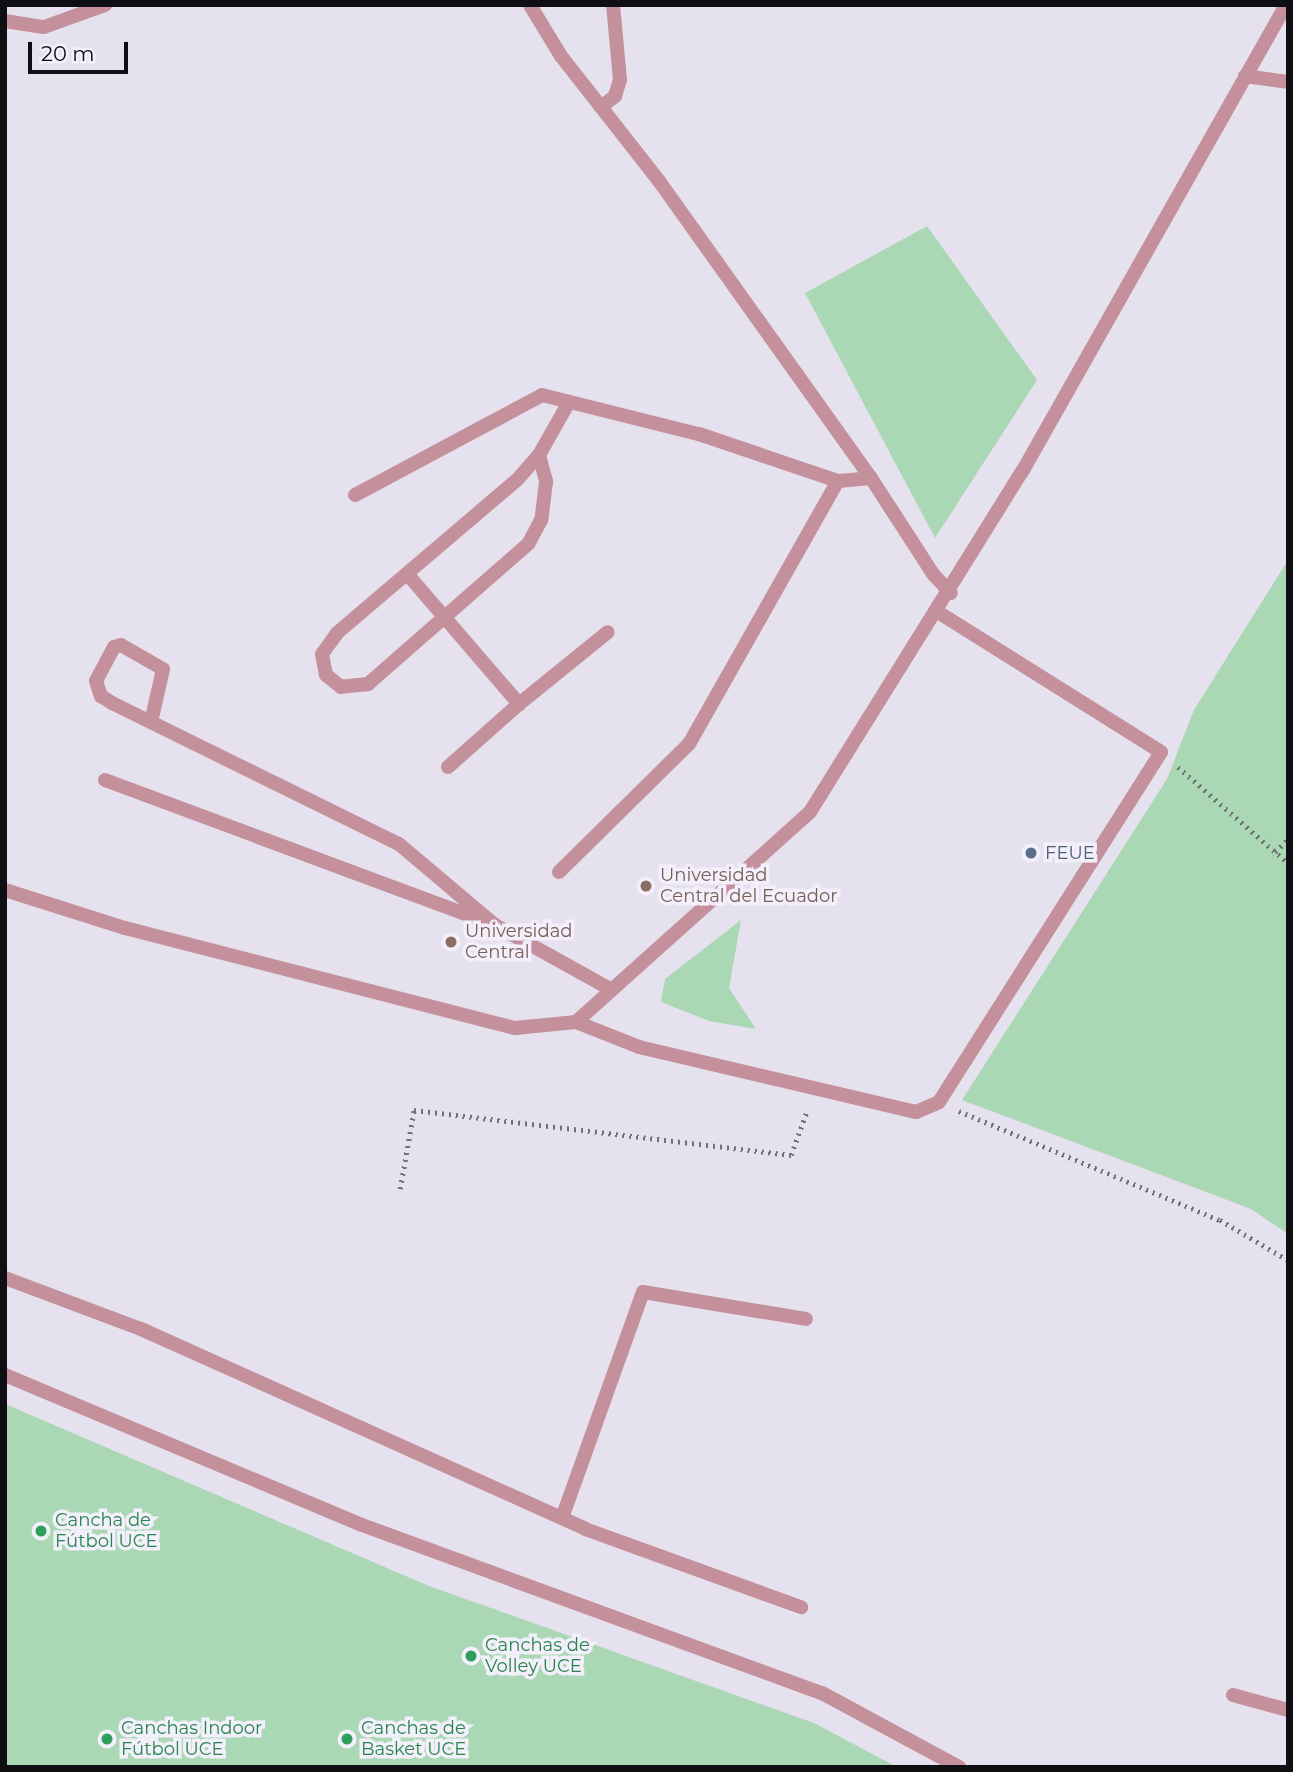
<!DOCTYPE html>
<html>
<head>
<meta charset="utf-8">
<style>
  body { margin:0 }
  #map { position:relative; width:1293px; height:1772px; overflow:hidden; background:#e6e1ee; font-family:Montserrat,sans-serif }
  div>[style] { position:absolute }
  .green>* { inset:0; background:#aad8b4 }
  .path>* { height:4.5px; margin-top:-2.25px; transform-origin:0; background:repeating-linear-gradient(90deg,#737078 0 2px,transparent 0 7px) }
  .service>* { height:14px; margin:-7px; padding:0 7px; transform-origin:7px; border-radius:7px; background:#c4909c }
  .dots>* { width:19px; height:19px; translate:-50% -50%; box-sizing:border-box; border:4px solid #f3effb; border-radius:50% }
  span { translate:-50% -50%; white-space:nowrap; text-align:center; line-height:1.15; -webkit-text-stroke:7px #f3effb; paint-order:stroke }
  .service-label { font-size:18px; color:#4e5e75 }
  .left { translate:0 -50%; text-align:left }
  .education-label { font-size:18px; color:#785e54 }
  .leisure-label { font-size:18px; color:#27864d }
  .frame { position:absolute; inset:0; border:7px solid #0f0e12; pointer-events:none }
  .scale { position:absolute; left:28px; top:42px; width:100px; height:32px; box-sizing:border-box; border:4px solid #0f0e12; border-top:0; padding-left:9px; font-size:21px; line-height:24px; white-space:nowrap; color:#0f0e12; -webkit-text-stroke:5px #f3effb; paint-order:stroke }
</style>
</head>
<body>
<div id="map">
  <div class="green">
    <i style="clip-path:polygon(927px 226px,1037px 380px,935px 538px,805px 293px)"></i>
    <i style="clip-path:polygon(1288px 560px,1288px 1234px,1251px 1209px,962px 1100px,1167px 779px,1194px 710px)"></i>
    <i style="clip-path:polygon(741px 920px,729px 988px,756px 1029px,709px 1021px,661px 1002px,665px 979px)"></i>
    <i style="clip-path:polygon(5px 1404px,429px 1586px,814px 1723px,897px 1767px,5px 1767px)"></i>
  </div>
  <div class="path">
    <i style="left:1178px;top:767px;width:146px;rotate:41.1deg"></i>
    <i style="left:1275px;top:852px;width:18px;rotate:-45deg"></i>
    <i style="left:959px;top:1111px;width:283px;rotate:22.7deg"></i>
    <i style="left:1220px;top:1220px;width:79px;rotate:30.5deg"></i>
    <i style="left:400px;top:1189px;width:80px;rotate:-80deg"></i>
    <i style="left:414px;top:1110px;width:380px;rotate:6.8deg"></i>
    <i style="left:791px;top:1155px;width:47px;rotate:-70deg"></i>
  </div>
  <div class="service">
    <i style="left:530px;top:5px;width:60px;rotate:58.7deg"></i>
    <i style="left:561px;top:56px;width:159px;rotate:51.9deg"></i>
    <i style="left:659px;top:181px;width:365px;rotate:54.5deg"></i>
    <i style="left:871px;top:478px;width:114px;rotate:57.1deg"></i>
    <i style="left:933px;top:574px;width:26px;rotate:47deg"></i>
    <i style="left:5px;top:21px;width:39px;rotate:9deg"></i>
    <i style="left:44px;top:27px;width:65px;rotate:-19.8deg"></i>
    <i style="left:1245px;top:76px;width:43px;rotate:7.9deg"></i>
    <i style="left:601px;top:107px;width:18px;rotate:-38deg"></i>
    <i style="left:615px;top:96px;width:17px;rotate:-73deg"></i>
    <i style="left:620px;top:80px;width:75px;rotate:-95.3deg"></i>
    <i style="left:539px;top:455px;width:28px;rotate:75deg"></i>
    <i style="left:546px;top:482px;width:38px;rotate:97deg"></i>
    <i style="left:541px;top:520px;width:27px;rotate:118deg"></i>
    <i style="left:528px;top:544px;width:213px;rotate:138.8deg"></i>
    <i style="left:368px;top:684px;width:27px;rotate:174deg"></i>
    <i style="left:341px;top:687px;width:19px;rotate:-141deg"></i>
    <i style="left:326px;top:675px;width:21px;rotate:-101deg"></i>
    <i style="left:322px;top:654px;width:26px;rotate:-54deg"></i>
    <i style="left:337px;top:633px;width:236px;rotate:-40.4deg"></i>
    <i style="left:517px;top:480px;width:33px;rotate:-49deg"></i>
    <i style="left:539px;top:455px;width:61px;rotate:-60.5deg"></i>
    <i style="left:355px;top:495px;width:212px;rotate:-28.1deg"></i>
    <i style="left:542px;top:395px;width:162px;rotate:14deg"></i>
    <i style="left:699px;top:434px;width:147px;rotate:18.7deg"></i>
    <i style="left:838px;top:481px;width:33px;rotate:-5deg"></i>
    <i style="left:409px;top:576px;width:169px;rotate:49.3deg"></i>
    <i style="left:519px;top:704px;width:114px;rotate:-39deg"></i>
    <i style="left:151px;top:722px;width:54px;rotate:-77.2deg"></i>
    <i style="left:163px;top:669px;width:48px;rotate:-150.3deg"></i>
    <i style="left:121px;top:645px;width:7px;rotate:164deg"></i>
    <i style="left:114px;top:647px;width:38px;rotate:118deg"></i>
    <i style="left:96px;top:681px;width:16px;rotate:72deg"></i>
    <i style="left:101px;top:696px;width:13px;rotate:32deg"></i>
    <i style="left:112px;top:703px;width:320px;rotate:26.2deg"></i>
    <i style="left:399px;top:844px;width:126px;rotate:40.2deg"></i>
    <i style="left:448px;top:767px;width:95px;rotate:-41.6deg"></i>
    <i style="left:105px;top:780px;width:416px;rotate:20.4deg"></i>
    <i style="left:495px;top:925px;width:132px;rotate:29.1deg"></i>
    <i style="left:559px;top:872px;width:182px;rotate:-44.6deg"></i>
    <i style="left:689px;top:744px;width:302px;rotate:-60.5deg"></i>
    <i style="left:5px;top:890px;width:126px;rotate:17.6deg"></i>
    <i style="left:125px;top:928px;width:403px;rotate:14.4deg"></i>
    <i style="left:515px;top:1028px;width:61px;rotate:-5.6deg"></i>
    <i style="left:576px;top:1022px;width:314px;rotate:-41.9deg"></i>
    <i style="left:810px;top:812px;width:401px;rotate:-58.1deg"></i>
    <i style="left:1022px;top:472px;width:536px;rotate:-60.52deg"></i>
    <i style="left:576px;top:1022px;width:68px;rotate:21.6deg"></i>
    <i style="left:639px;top:1047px;width:285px;rotate:13.2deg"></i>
    <i style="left:916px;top:1112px;width:25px;rotate:-23deg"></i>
    <i style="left:939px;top:1102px;width:414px;rotate:-57.6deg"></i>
    <i style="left:1161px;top:752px;width:266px;rotate:-147.9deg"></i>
    <i style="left:5px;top:1278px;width:145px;rotate:20.6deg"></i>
    <i style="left:141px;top:1329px;width:487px;rotate:24.2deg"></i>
    <i style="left:585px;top:1529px;width:230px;rotate:19.9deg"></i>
    <i style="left:5px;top:1375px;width:387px;rotate:22.8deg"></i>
    <i style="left:362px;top:1525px;width:490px;rotate:20.1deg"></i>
    <i style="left:822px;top:1693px;width:156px;rotate:28.4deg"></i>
    <i style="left:562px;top:1518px;width:240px;rotate:-70.3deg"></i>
    <i style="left:643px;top:1292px;width:165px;rotate:9.4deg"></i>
    <i style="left:1233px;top:1695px;width:57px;rotate:15.3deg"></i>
  </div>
  <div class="dots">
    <i style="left:1031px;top:853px;background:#5c6f8a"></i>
    <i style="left:646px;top:886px;background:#8d6e63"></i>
    <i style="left:451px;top:942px;background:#8d6e63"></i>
    <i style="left:41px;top:1531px;background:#2e9e5b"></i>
    <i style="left:471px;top:1656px;background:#2e9e5b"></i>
    <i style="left:107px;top:1739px;background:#2e9e5b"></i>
    <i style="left:347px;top:1739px;background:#2e9e5b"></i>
  </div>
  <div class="service-label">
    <span class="left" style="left:1045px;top:853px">FEUE</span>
  </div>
  <div class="education-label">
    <span class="left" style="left:660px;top:886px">Universidad<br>Central del Ecuador</span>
    <span class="left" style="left:465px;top:942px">Universidad<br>Central</span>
  </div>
  <div class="leisure-label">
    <span class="left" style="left:55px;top:1531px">Cancha de<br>Fútbol UCE</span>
    <span class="left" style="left:485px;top:1656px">Canchas de<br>Volley UCE</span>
    <span class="left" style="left:121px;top:1739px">Canchas Indoor<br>Fútbol UCE</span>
    <span class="left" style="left:361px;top:1739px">Canchas de<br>Basket UCE</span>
  </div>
  <div class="frame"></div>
  <div class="scale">20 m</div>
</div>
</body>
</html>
